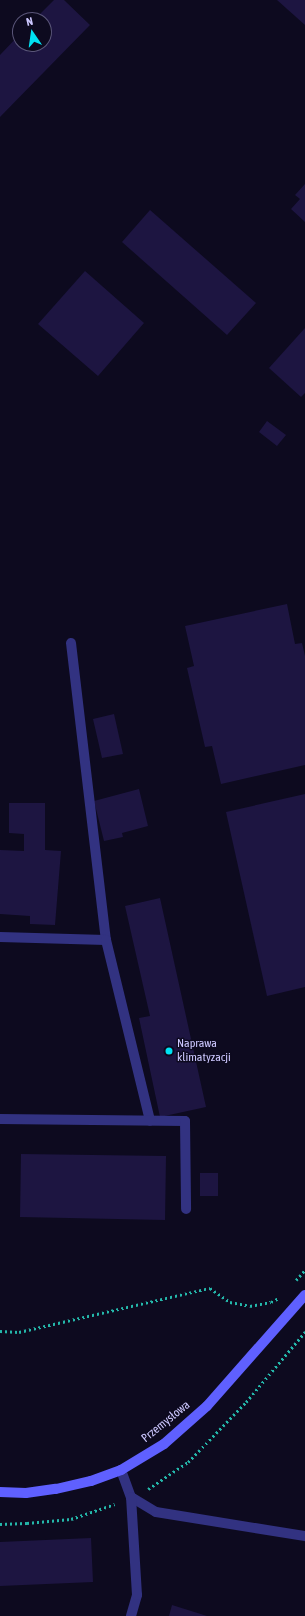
<!DOCTYPE html>
<html>
<head>
<meta charset="utf-8">
<style>
  body { margin:0 }
  #map { position:relative; width:305px; height:1616px; overflow:hidden; background:#0d0a1f; font-family:"Asap Condensed",sans-serif }
  div>[style] { position:absolute }
  .building>* { inset:0; background:#1d1541 }
  .path>* { height:2.5px; margin-top:-1.25px; transform-origin:0; background:repeating-linear-gradient(90deg,#24b7aa 0 2px,transparent 0 5px) }
  .lane>* { height:10px; margin:-5px; padding:0 5px; transform-origin:5px; border-radius:5px; background:#323281 }
  .secondary>* { height:10px; margin:-5px; padding:0 5px; transform-origin:5px; border-radius:5px; background:#5f60ff }
  .dots>* { width:11px; height:11px; translate:-50% -50%; box-sizing:border-box; border:2px solid #0d0a1f; border-radius:50% }
  span { translate:-50% -50%; white-space:nowrap; text-align:center; line-height:1.15; -webkit-text-stroke:3px #0d0a1f; paint-order:stroke }
  .poi-label { font-size:12px; color:#cdc8ff }
  .left { translate:0 -50%; text-align:left }
  .street-label { font-size:12px; color:#cdc8ff }
  .north { position:absolute; left:12px; top:12px; width:40px; height:40px; box-sizing:border-box; background:#0d0a1f; border:1px solid #5a5679; border-radius:50%; rotate:347deg; font-size:11px; font-weight:700; line-height:16px; text-align:center; color:#cdc8ff }
  .north::after { content:''; display:block; margin:auto; width:14px; height:18px; background:#00e2f3; clip-path:polygon(50% 0,100% 100%,50% 72%,0 100%) }
</style>
</head>
<body>
<div id="map">
  <div class="building">
    <i style="clip-path:polygon(54px 0,64px 0,90px 25px,0 117px,0 55px,20px 34px,20px 44px,44px 44px,44px 20px,34px 20px)"></i>
    <i style="clip-path:polygon(277px 0,305px 0,305px 25px)"></i>
    <i style="clip-path:polygon(305px 184px,305px 222px,291px 209px,300px 199px,295px 195px)"></i>
    <i style="clip-path:polygon(150px 210px,256px 303px,227px 335px,122px 242px)"></i>
    <i style="clip-path:polygon(85px 271px,144px 323px,98px 376px,38px 324px)"></i>
    <i style="clip-path:polygon(305px 328px,305px 393px,301px 397px,269px 368px)"></i>
    <i style="clip-path:polygon(267px 421px,286px 435px,277px 446px,259px 432px)"></i>
    <i style="clip-path:polygon(287px 604px,295px 644px,302px 643px,305px 656px,305px 765px,221px 784px,212px 746px,205px 747px,187px 668px,194px 666px,185px 626px)"></i>
    <i style="clip-path:polygon(114px 714px,123px 754px,102px 758px,93px 719px)"></i>
    <i style="clip-path:polygon(139px 789px,148px 826px,122px 833px,123px 837px,104px 841px,94px 801px)"></i>
    <i style="clip-path:polygon(305px 794px,305px 987px,267px 996px,226px 812px)"></i>
    <i style="clip-path:polygon(9px 803px,45px 803px,45px 850px,61px 851px,55px 925px,30px 924px,30px 916px,0 914px,0 850px,24px 851px,24px 834px,9px 833px)"></i>
    <i style="clip-path:polygon(160px 898px,206px 1107px,160px 1117px,139px 1018px,150px 1016px,125px 906px)"></i>
    <i style="clip-path:polygon(21px 1154px,166px 1156px,165px 1220px,20px 1217px)"></i>
    <i style="clip-path:polygon(200px 1173px,218px 1173px,218px 1196px,200px 1196px)"></i>
    <i style="clip-path:polygon(91px 1538px,93px 1582px,0 1586px,0 1542px)"></i>
    <i style="clip-path:polygon(172px 1605px,207px 1616px,169px 1616px)"></i>
  </div>
  <div class="path">
    <i style="left:296px;top:1280px;width:13px;rotate:-48deg"></i>
    <i style="left:0;top:1331px;width:19px;rotate:3deg"></i>
    <i style="left:19px;top:1332px;width:196px;rotate:-13deg"></i>
    <i style="left:210px;top:1288px;width:24px;rotate:35deg"></i>
    <i style="left:230px;top:1302px;width:20px;rotate:11deg"></i>
    <i style="left:250px;top:1306px;width:21px;rotate:-11deg"></i>
    <i style="left:271px;top:1302px;width:9px;rotate:-27deg"></i>
    <i style="left:148px;top:1489px;width:48px;rotate:-34deg"></i>
    <i style="left:188px;top:1462px;width:83px;rotate:-46deg"></i>
    <i style="left:246px;top:1402px;width:92px;rotate:-49.9deg"></i>
    <i style="left:0;top:1524px;width:27px;rotate:-2deg"></i>
    <i style="left:27px;top:1523px;width:44px;rotate:-5.2deg"></i>
    <i style="left:71px;top:1519px;width:46px;rotate:-18.8deg"></i>
  </div>
  <div class="lane">
    <i style="left:71px;top:643px;width:299px;rotate:83.3deg"></i>
    <i style="left:0;top:937px;width:106px;rotate:1.6deg"></i>
    <i style="left:106px;top:940px;width:186px;rotate:76.3deg"></i>
    <i style="left:0;top:1119px;width:185px;rotate:0.6deg"></i>
    <i style="left:185px;top:1121px;width:88px;rotate:89.3deg"></i>
    <i style="left:121px;top:1470px;width:29px;rotate:70deg"></i>
    <i style="left:131px;top:1497px;width:29px;rotate:31deg"></i>
    <i style="left:156px;top:1512px;width:151px;rotate:9.2deg"></i>
    <i style="left:131px;top:1616px;width:22px;rotate:-74deg"></i>
    <i style="left:137px;top:1595px;width:98px;rotate:-93.5deg"></i>
  </div>
  <div class="secondary">
    <i style="left:0;top:1492px;width:26px;rotate:2deg"></i>
    <i style="left:26px;top:1493px;width:30px;rotate:-8deg"></i>
    <i style="left:56px;top:1489px;width:36px;rotate:-13deg"></i>
    <i style="left:91px;top:1481px;width:32px;rotate:-20deg"></i>
    <i style="left:121px;top:1470px;width:50px;rotate:-31.2deg"></i>
    <i style="left:164px;top:1444px;width:57px;rotate:-41.5deg"></i>
    <i style="left:207px;top:1406px;width:148px;rotate:-48.6deg"></i>
  </div>
  <div class="dots">
    <i style="left:169px;top:1051px;background:#00e2f3"></i>
  </div>
  <div class="poi-label">
    <span class="left" style="left:177px;top:1051px">Naprawa<br>klimatyzacji</span>
  </div>
  <div class="street-label">
    <span style="left:166px;top:1422px;rotate:-39deg">Przemysłowa</span>
  </div>
  <div class="north">N</div>
</div>
</body>
</html>
